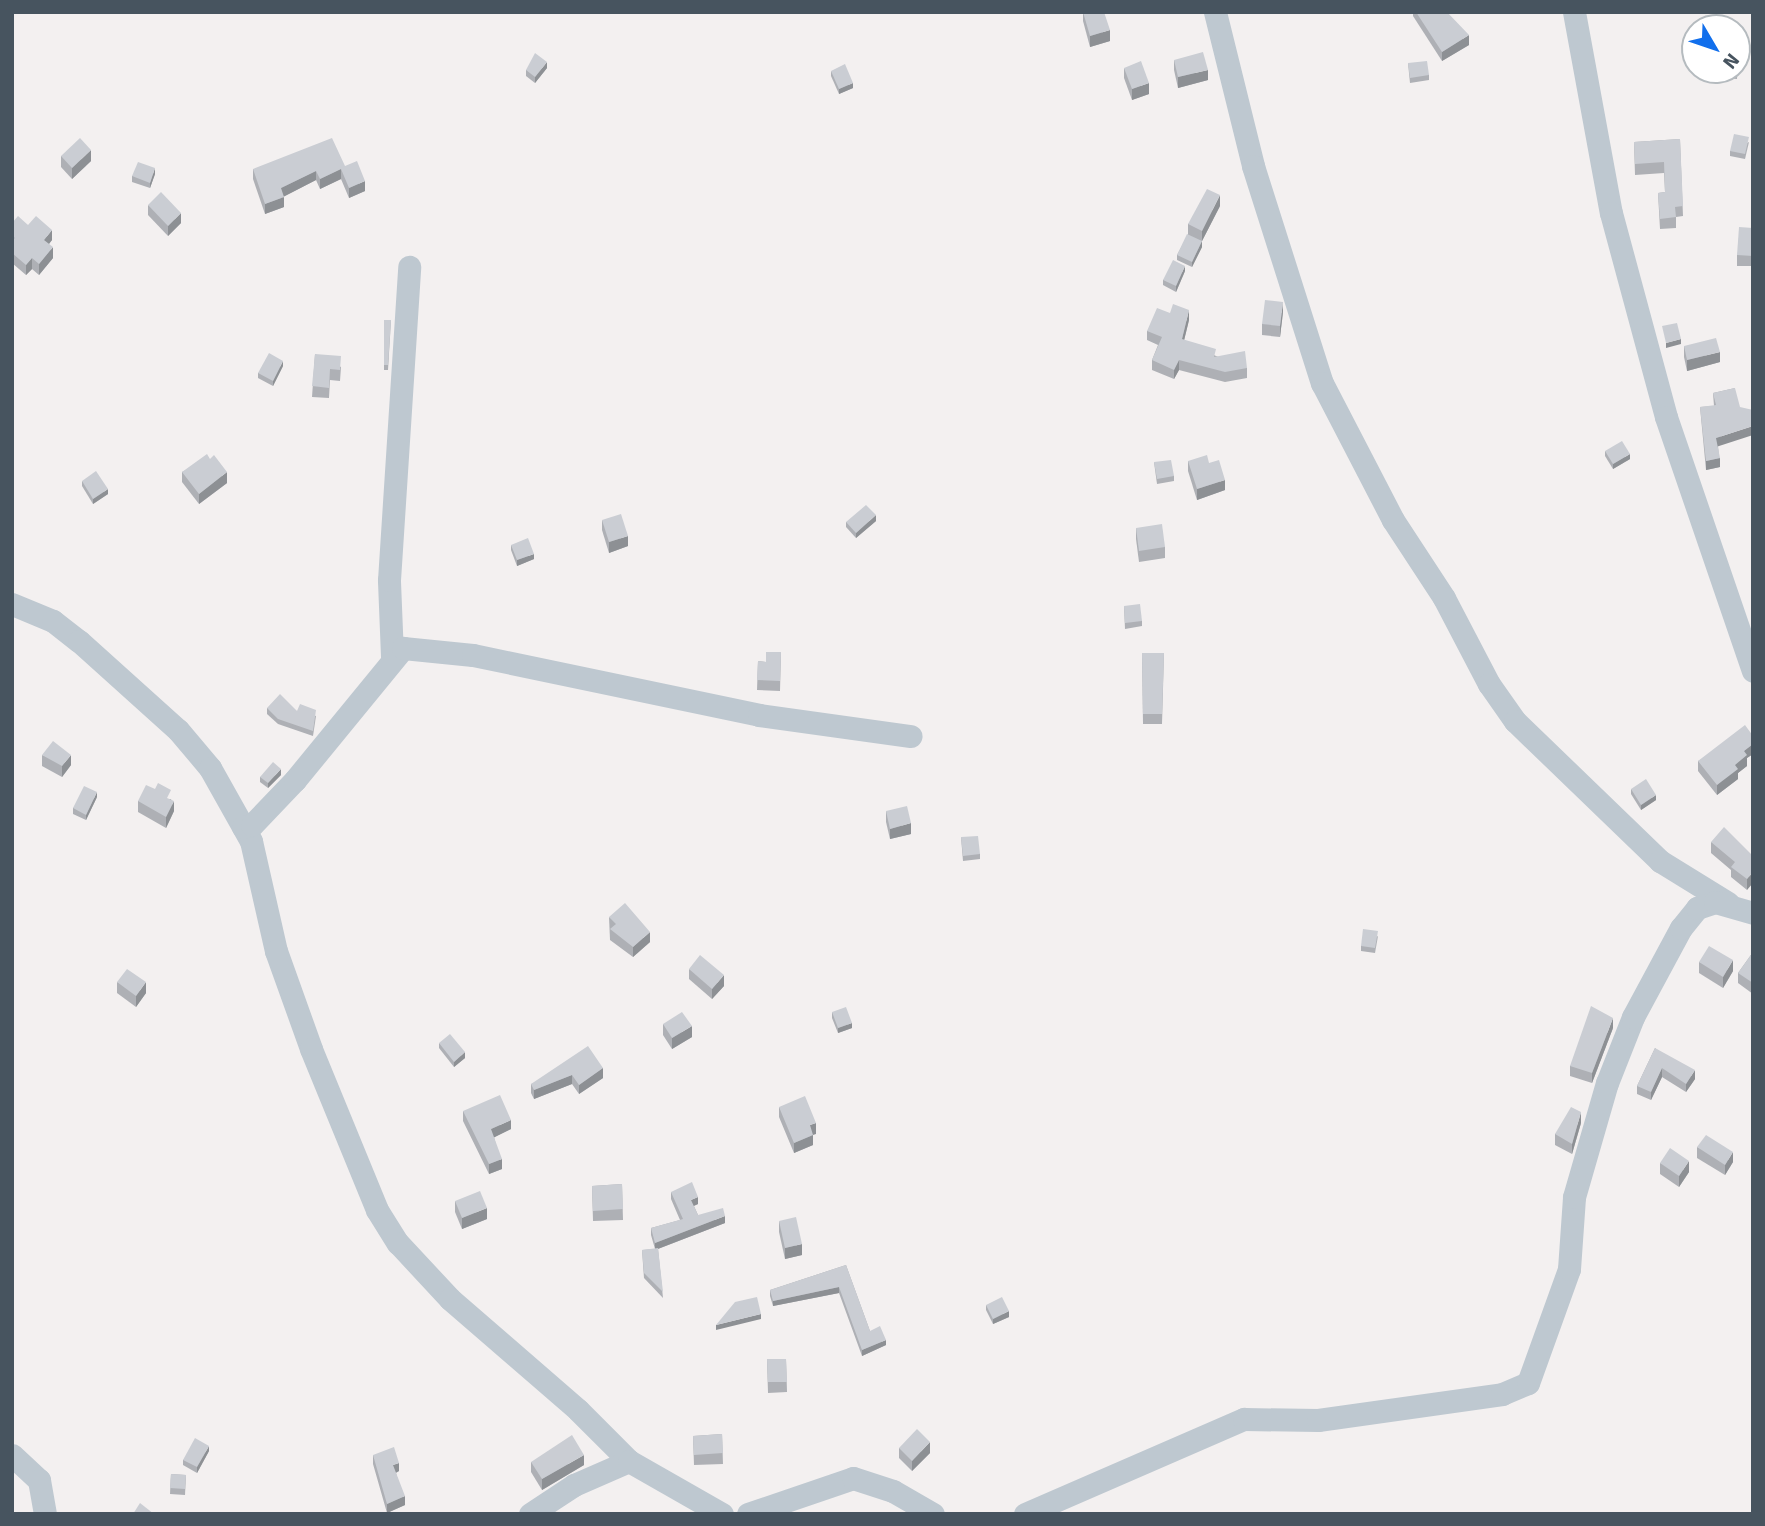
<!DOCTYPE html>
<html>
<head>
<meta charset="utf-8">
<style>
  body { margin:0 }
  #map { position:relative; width:1765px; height:1526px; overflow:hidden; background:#f3f0f0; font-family:Signika,sans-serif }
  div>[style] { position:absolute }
  .minor>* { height:23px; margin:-11.5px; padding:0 11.5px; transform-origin:11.5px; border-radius:11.5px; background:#bec8d0 }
  .wall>* { inset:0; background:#aeb0b5 }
  .shaded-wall>* { inset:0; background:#8d9094 }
  .building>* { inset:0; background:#cacdd3 }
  span { translate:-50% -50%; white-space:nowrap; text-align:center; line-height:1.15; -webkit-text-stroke:5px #fff; paint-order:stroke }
  .frame { position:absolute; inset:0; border:14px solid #47545f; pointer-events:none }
  .north { position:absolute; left:1681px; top:14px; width:70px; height:70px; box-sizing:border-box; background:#fff; border:2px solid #b5bbbf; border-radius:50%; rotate:129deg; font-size:19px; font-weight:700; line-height:28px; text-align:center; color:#47545f }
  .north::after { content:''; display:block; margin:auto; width:24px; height:32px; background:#116fec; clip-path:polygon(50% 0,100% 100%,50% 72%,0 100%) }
</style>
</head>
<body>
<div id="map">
  <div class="minor">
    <i style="left:1215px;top:12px;width:159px;rotate:76.1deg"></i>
    <i style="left:1253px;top:166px;width:228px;rotate:72.4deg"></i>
    <i style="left:1322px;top:383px;width:154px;rotate:62.6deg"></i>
    <i style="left:1393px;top:520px;width:93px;rotate:56.8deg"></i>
    <i style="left:1444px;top:598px;width:97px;rotate:62.4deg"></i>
    <i style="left:1489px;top:684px;width:45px;rotate:54.9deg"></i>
    <i style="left:1515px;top:721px;width:202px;rotate:44deg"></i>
    <i style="left:1660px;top:861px;width:80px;rotate:31.7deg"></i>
    <i style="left:1574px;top:12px;width:204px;rotate:79.6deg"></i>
    <i style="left:1611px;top:213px;width:211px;rotate:74.9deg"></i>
    <i style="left:1666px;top:417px;width:268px;rotate:71.1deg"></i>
    <i style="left:12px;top:604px;width:44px;rotate:22.5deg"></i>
    <i style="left:53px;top:621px;width:33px;rotate:38deg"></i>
    <i style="left:79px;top:641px;width:133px;rotate:42deg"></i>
    <i style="left:178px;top:730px;width:50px;rotate:49.9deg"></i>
    <i style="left:210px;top:768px;width:84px;rotate:60.7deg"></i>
    <i style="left:251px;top:841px;width:113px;rotate:77.2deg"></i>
    <i style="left:276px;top:951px;width:104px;rotate:70.3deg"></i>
    <i style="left:311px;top:1049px;width:174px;rotate:67.7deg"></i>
    <i style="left:377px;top:1210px;width:39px;rotate:58deg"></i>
    <i style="left:398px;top:1243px;width:76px;rotate:47.1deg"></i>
    <i style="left:450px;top:1299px;width:169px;rotate:40.9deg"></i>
    <i style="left:578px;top:1410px;width:72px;rotate:45deg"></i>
    <i style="left:392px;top:656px;width:76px;rotate:-92.3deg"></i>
    <i style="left:389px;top:580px;width:314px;rotate:-86.3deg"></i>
    <i style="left:243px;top:827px;width:9px;rotate:-13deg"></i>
    <i style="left:252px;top:825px;width:62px;rotate:-46.3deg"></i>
    <i style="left:295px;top:780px;width:171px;rotate:-50.7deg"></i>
    <i style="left:403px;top:648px;width:70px;rotate:5.7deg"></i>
    <i style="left:473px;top:655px;width:292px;rotate:11.8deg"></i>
    <i style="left:759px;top:715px;width:153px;rotate:7.9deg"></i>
    <i style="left:12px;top:1455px;width:37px;rotate:43deg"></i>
    <i style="left:39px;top:1480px;width:35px;rotate:80deg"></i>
    <i style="left:530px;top:1514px;width:53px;rotate:-33.4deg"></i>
    <i style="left:574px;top:1485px;width:60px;rotate:-23.6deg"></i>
    <i style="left:629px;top:1461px;width:107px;rotate:29.7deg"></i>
    <i style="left:748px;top:1514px;width:111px;rotate:-18.9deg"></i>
    <i style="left:853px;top:1478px;width:42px;rotate:18deg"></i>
    <i style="left:893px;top:1491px;width:46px;rotate:29.9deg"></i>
    <i style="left:1025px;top:1514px;width:239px;rotate:-23.5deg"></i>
    <i style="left:1244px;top:1419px;width:74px;rotate:0.8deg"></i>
    <i style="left:1318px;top:1420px;width:186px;rotate:-8deg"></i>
    <i style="left:1502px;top:1394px;width:28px;rotate:-23deg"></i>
    <i style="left:1528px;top:1383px;width:121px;rotate:-70.2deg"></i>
    <i style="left:1569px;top:1269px;width:72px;rotate:-86deg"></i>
    <i style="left:1574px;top:1197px;width:119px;rotate:-73.9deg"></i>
    <i style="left:1607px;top:1083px;width:71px;rotate:-68.5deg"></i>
    <i style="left:1633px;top:1017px;width:101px;rotate:-61.7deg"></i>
    <i style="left:1681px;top:928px;width:26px;rotate:-51deg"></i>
    <i style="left:1697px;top:908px;width:19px;rotate:-18deg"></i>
    <i style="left:1715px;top:902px;width:40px;rotate:16deg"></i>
  </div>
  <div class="wall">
    <i style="clip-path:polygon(1083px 12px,1110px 41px,1090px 47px,1083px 21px)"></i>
    <i style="clip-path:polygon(1413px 12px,1436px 12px,1469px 45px,1442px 61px,1413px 16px)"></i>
    <i style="clip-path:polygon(1739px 53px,1737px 79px,1722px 78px,1722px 70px)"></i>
    <i style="clip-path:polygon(1174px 60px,1208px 80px,1178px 88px,1174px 70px)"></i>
    <i style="clip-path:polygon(1408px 63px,1429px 75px,1429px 80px,1410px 83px)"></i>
    <i style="clip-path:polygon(547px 68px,535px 83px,526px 76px,526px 70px)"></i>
    <i style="clip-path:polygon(1124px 68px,1149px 94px,1132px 100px,1124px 78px)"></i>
    <i style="clip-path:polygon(831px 71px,853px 88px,839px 94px,831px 76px)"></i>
    <i style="clip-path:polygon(1680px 139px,1683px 216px,1676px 217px,1676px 228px,1660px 229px,1658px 193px,1665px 192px,1664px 173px,1635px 175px,1634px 142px)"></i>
    <i style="clip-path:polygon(1749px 142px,1745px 159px,1730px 156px,1730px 151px)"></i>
    <i style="clip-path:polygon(61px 156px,91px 161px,72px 179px,61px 167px)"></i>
    <i style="clip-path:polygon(345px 166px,365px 191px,349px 198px,341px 179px,320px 189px,316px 180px,283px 197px,284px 207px,265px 214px,253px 179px,253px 169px)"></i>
    <i style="clip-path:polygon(155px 174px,150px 188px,132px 182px,132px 176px)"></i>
    <i style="clip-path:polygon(148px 205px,181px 223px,168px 236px,148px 215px)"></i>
    <i style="clip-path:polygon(1220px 206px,1202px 241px,1202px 247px,1192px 267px,1177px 260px,1177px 255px,1188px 235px,1188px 224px)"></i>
    <i style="clip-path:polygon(12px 223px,28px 225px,52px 240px,49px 244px,53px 258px,39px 275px,32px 269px,26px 275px,12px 263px)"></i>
    <i style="clip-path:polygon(1753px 228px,1753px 266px,1737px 266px,1737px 255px)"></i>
    <i style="clip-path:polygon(1185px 271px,1176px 292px,1163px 285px,1163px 280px)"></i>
    <i style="clip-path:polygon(1283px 312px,1280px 337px,1262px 335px,1262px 324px)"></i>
    <i style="clip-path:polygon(384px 320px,391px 320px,388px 370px,384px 370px)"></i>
    <i style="clip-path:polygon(1189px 320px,1184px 340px,1216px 356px,1247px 368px,1247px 378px,1225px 382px,1179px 370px,1174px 379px,1152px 370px,1152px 360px,1158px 345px,1147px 340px,1147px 331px)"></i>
    <i style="clip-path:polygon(1684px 346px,1720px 362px,1687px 371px,1684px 357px)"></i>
    <i style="clip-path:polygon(315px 354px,341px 367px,340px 381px,330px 380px,329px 398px,312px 397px)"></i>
    <i style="clip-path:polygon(283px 366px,273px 386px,258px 378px,258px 373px)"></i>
    <i style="clip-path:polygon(1735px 388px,1718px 446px,1720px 467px,1706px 470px,1700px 407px,1714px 406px,1713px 393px)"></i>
    <i style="clip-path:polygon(1605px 451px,1630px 459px,1613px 469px,1605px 456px)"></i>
    <i style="clip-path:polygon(210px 459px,227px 483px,199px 504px,182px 482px,182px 472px)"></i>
    <i style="clip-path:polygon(1188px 461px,1209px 463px,1225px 490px,1197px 500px,1188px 471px)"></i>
    <i style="clip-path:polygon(1154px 462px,1174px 476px,1174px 481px,1157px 484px)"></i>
    <i style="clip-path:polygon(82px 481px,108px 494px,93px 504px,82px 486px)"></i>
    <i style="clip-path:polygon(602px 520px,628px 546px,609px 553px,602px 530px)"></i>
    <i style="clip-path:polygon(876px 521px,856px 538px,846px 527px,846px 522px)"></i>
    <i style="clip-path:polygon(1136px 528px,1165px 547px,1165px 558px,1139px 562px,1136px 539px)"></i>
    <i style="clip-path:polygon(511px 545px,534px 559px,517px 566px,511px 550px)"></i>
    <i style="clip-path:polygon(1124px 606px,1142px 621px,1142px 626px,1125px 629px)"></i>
    <i style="clip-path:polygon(781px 652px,780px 691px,757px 690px,758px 661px,766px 662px)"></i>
    <i style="clip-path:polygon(1142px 653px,1164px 653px,1162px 724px,1143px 724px)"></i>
    <i style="clip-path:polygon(267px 708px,297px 711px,316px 716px,313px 736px,278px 724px,267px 714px)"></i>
    <i style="clip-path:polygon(1753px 736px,1753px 754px,1747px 758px,1747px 766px,1738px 773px,1738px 779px,1717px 795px,1698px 771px,1698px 761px)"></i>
    <i style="clip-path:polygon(42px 755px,71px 765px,62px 777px,42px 766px)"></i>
    <i style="clip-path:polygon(281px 775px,268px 788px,260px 782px,260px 777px)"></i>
    <i style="clip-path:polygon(1631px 789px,1656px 800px,1641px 810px,1631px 794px)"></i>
    <i style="clip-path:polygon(97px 797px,86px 820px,73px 814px,73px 808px)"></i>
    <i style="clip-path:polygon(171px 799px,174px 811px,166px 828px,138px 812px,138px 801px)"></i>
    <i style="clip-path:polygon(886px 811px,911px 834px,890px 839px,886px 822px)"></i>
    <i style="clip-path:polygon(961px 837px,980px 854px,980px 859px,963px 861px)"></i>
    <i style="clip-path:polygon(1711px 842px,1753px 856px,1747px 890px,1731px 877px,1731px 870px,1711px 853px)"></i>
    <i style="clip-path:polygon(609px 917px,650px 942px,633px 957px,610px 940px)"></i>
    <i style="clip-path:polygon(1378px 936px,1375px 953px,1361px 951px,1361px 946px)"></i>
    <i style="clip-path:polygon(1753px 952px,1753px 994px,1738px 983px,1738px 973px)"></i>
    <i style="clip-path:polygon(1699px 962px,1733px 971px,1723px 988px,1699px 973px)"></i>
    <i style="clip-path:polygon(689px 969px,724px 986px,712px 999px,689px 979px)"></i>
    <i style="clip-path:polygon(117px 982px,146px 993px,136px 1007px,117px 993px)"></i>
    <i style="clip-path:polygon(832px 1012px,852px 1028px,838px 1033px,832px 1018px)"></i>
    <i style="clip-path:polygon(663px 1024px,692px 1037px,672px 1049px,663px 1035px)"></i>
    <i style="clip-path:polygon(1613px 1028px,1592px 1083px,1570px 1076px,1570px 1066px)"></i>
    <i style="clip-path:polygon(439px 1043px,465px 1058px,454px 1067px,439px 1048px)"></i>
    <i style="clip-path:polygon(1655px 1048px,1695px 1079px,1686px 1092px,1662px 1077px,1651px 1100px,1637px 1094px,1637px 1086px)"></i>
    <i style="clip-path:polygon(603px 1068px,603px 1078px,579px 1094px,572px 1084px,534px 1099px,531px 1093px,531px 1084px)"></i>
    <i style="clip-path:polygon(779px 1107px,816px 1134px,813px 1134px,813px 1145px,794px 1153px,779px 1117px)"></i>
    <i style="clip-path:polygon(463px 1111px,511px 1129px,494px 1137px,502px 1169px,489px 1174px,463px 1121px)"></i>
    <i style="clip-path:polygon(1581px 1123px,1572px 1154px,1555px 1145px,1555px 1134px)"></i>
    <i style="clip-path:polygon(1697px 1147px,1733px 1162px,1725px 1175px,1697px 1158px)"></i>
    <i style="clip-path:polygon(1660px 1163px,1689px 1172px,1679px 1187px,1660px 1174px)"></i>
    <i style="clip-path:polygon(622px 1184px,623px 1220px,593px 1221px,592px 1186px)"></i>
    <i style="clip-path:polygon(671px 1192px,698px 1204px,694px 1206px,698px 1215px,725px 1223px,658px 1249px,663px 1298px,644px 1278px,642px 1250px,655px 1249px,651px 1235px,651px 1228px,680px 1220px,671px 1199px)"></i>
    <i style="clip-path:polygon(455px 1201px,487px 1219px,462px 1229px,455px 1212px)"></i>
    <i style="clip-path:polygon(779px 1221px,802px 1255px,785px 1259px,779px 1232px)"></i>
    <i style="clip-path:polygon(846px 1265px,870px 1331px,886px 1345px,862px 1356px,839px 1293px,773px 1306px,770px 1296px,770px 1290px)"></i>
    <i style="clip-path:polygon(986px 1305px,1009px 1317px,993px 1324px,986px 1310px)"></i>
    <i style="clip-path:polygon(767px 1359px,786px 1359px,787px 1392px,768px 1393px)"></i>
    <i style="clip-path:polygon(722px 1434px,723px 1464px,694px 1465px,693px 1436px)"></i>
    <i style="clip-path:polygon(899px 1448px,930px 1453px,912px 1471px,899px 1458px)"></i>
    <i style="clip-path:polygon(209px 1451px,197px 1473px,183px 1465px,183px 1460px)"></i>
    <i style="clip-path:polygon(373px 1455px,399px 1471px,396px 1473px,405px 1505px,387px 1513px,373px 1464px)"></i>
    <i style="clip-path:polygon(531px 1462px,584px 1465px,542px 1490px,531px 1472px)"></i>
    <i style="clip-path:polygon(171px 1474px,186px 1475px,185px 1495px,170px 1494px)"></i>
  </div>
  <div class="shaded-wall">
    <i style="clip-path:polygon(1110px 30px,1110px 41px,1090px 47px,1090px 36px)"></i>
    <i style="clip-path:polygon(1469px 35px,1469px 45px,1442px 61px,1442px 52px)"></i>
    <i style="clip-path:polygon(547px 62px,547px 68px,535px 83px,535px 77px)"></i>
    <i style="clip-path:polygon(1208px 70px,1208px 80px,1178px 88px,1178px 77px)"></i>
    <i style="clip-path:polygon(853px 83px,853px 88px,839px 94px,839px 89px)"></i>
    <i style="clip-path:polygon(1149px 83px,1149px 94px,1132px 100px,1132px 89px)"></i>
    <i style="clip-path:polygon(91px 150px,91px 161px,72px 179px,72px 168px)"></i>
    <i style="clip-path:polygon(155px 168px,155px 174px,150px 188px,150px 183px)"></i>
    <i style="clip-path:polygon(341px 169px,341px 179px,320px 189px,320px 179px)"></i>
    <i style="clip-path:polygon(316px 171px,316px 180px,281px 198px,281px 188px)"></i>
    <i style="clip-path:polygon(365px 181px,365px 191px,349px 198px,349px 188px)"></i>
    <i style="clip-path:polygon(1220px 195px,1220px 206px,1202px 241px,1202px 231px)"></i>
    <i style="clip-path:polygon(284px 197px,284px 207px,265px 214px,265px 204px)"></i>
    <i style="clip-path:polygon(181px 213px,181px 223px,168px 236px,168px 226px)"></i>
    <i style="clip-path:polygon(52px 230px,52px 240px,44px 250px,44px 240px)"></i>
    <i style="clip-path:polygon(1202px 241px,1202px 247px,1192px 267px,1192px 262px)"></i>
    <i style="clip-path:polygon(53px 247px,53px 258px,39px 275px,39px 264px)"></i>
    <i style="clip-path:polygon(32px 258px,32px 269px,26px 275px,26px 265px)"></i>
    <i style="clip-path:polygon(1185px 266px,1185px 271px,1176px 292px,1176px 286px)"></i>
    <i style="clip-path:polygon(1283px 302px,1283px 312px,1280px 337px,1280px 326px)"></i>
    <i style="clip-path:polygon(1189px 310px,1189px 320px,1182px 349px,1182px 339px)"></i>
    <i style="clip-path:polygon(1681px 339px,1681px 344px,1666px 348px,1666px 343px)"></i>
    <i style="clip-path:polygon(1720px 352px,1720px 362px,1687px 371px,1687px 360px)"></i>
    <i style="clip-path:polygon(1179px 360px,1179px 370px,1174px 379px,1174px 370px)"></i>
    <i style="clip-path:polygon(283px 361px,283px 366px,273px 386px,273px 381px)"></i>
    <i style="clip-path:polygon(1753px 426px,1753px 435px,1716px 447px,1716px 438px)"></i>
    <i style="clip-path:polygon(1630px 454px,1630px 459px,1613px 469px,1613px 464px)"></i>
    <i style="clip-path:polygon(1720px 458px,1720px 467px,1706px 470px,1706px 461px)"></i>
    <i style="clip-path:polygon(227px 472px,227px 483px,199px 504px,199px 494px)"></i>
    <i style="clip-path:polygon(1225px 480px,1225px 490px,1197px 500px,1197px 489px)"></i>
    <i style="clip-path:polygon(108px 489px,108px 494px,93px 504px,93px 499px)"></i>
    <i style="clip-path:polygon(876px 515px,876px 521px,856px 538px,856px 533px)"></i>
    <i style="clip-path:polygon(628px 536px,628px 546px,609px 553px,609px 542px)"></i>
    <i style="clip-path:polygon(534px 554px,534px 559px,517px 566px,517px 560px)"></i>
    <i style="clip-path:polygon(1753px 744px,1753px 754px,1747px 758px,1747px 766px,1738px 773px,1738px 779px,1717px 795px,1717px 785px,1735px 765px,1744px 751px)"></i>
    <i style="clip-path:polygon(71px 755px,71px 765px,62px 777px,62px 766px)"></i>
    <i style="clip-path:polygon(281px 769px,281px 775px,268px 788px,268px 783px)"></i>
    <i style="clip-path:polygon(97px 792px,97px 797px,86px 820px,86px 815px)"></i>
    <i style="clip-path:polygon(1656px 795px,1656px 800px,1641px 810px,1641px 805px)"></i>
    <i style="clip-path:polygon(174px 801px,174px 811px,166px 828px,166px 817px)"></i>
    <i style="clip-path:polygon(911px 823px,911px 834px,890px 839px,890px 829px)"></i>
    <i style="clip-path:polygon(1753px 872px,1753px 883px,1747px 890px,1747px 879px)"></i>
    <i style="clip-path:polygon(650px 932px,650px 942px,633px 957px,633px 947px)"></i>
    <i style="clip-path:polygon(1733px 960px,1733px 971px,1723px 988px,1723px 977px)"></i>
    <i style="clip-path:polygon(724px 975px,724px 986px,712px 999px,712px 989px)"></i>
    <i style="clip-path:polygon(146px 982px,146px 993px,136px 1007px,136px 996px)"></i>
    <i style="clip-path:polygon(1613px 1018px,1613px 1028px,1592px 1083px,1592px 1073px)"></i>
    <i style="clip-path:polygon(852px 1023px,852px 1028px,838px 1033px,838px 1028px)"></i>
    <i style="clip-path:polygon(692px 1026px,692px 1037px,672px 1049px,672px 1038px)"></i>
    <i style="clip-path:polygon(465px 1052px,465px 1058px,454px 1067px,454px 1062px)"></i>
    <i style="clip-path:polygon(603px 1068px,603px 1078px,579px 1094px,579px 1085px)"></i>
    <i style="clip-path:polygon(1662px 1068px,1662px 1077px,1651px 1100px,1651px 1092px)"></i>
    <i style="clip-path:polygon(1695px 1070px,1695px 1079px,1686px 1092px,1686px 1084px)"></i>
    <i style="clip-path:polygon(572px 1075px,572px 1084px,534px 1099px,534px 1090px)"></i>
    <i style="clip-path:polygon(1581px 1112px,1581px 1123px,1572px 1154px,1572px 1144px)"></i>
    <i style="clip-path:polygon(511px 1120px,511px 1129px,491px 1139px,491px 1129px)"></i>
    <i style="clip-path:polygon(816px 1123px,816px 1134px,810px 1136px,810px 1125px)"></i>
    <i style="clip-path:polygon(813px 1135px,813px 1145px,794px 1153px,794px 1143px)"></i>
    <i style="clip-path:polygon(1733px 1152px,1733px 1162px,1725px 1175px,1725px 1165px)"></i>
    <i style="clip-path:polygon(502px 1159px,502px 1169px,489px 1174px,489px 1164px)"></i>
    <i style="clip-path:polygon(1689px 1161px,1689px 1172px,1679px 1187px,1679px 1176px)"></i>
    <i style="clip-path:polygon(698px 1197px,698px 1204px,691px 1207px,691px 1200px)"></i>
    <i style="clip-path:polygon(487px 1208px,487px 1219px,462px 1229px,462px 1218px)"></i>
    <i style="clip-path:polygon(725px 1216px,725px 1223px,655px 1250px,655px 1243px)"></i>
    <i style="clip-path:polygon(802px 1244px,802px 1255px,785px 1259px,785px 1248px)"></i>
    <i style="clip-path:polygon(839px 1287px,839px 1293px,773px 1306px,773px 1301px)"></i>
    <i style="clip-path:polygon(1009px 1311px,1009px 1317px,993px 1324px,993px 1319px)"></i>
    <i style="clip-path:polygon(761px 1314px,761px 1319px,716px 1330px,716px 1325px)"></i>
    <i style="clip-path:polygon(886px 1340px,886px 1345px,862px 1356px,862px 1350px)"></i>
    <i style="clip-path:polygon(930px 1442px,930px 1453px,912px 1471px,912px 1461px)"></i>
    <i style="clip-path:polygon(209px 1446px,209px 1451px,197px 1473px,197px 1467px)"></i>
    <i style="clip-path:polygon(584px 1455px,584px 1465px,542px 1490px,542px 1479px)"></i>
    <i style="clip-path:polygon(399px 1463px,399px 1471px,393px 1474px,393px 1465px)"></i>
    <i style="clip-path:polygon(405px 1496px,405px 1505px,387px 1513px,387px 1504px)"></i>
  </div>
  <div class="building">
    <i style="clip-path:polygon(1083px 12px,1104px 12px,1110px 30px,1090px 36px)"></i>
    <i style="clip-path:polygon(1416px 12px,1436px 12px,1437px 14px,1441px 12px,1447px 12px,1469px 35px,1442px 52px)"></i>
    <i style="clip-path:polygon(1203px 52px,1208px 70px,1178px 77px,1174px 60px)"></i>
    <i style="clip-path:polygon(535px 53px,547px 62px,535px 77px,526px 70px)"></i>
    <i style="clip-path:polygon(1737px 53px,1739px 53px,1737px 74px,1722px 73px,1722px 70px,1737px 70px)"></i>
    <i style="clip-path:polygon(1141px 61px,1149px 83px,1132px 89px,1124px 68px)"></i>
    <i style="clip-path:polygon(1427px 61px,1429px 75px,1410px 78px,1408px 63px)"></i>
    <i style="clip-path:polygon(845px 64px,853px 83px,839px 89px,831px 71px)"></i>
    <i style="clip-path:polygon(1734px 134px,1749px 137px,1745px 154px,1730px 151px)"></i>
    <i style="clip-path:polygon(80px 138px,91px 150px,72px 168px,61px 156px)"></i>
    <i style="clip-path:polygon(332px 138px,345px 166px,357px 161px,365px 181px,349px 188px,341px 169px,320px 179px,316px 171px,281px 188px,284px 197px,265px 204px,253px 169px)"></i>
    <i style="clip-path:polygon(1680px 139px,1683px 206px,1675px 207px,1676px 217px,1660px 219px,1658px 193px,1665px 192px,1664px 162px,1635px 164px,1634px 142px)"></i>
    <i style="clip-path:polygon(138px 162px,155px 168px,150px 183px,132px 176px)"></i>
    <i style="clip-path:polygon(1207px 189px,1220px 195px,1202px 231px,1188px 224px)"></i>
    <i style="clip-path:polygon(161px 192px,181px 213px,168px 226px,148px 205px)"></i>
    <i style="clip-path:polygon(18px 216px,28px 225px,36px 216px,52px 230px,44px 240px,53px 247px,39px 264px,32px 258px,26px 265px,12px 253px,12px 240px,15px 238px,12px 236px,12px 223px)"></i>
    <i style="clip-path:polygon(1739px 227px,1753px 228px,1753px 256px,1737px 255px)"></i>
    <i style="clip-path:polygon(1187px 234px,1202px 241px,1192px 262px,1177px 255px)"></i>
    <i style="clip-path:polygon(1173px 260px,1185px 266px,1176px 286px,1163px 280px)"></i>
    <i style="clip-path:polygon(1265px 300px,1283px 302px,1280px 326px,1262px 324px)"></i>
    <i style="clip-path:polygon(1173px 304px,1189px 310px,1182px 339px,1216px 349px,1214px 357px,1245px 351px,1247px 368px,1225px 372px,1179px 360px,1174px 370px,1152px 360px,1162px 337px,1147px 331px,1157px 308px,1170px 313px)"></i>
    <i style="clip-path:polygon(384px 320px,391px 320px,388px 365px,384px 365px)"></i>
    <i style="clip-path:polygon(1677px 323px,1681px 339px,1666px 343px,1662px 326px)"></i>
    <i style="clip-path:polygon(1716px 338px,1720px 352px,1687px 360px,1684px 346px)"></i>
    <i style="clip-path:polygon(269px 353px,283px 361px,273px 381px,258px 373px)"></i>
    <i style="clip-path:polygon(315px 354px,341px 356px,340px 370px,330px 369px,329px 388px,312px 386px)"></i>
    <i style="clip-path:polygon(1735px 388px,1740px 407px,1753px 410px,1753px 426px,1716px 438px,1720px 458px,1706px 461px,1700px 407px,1716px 405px,1713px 393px)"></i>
    <i style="clip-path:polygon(1622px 441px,1630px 454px,1613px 464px,1605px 451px)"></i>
    <i style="clip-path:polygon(207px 454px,210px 459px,214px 455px,227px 472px,199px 494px,182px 472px)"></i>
    <i style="clip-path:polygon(1207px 455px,1209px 463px,1219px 460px,1225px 480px,1197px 489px,1188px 461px)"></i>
    <i style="clip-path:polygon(1171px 460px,1174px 476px,1157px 479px,1154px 462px)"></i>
    <i style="clip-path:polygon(96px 471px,108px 489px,93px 499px,82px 481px)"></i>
    <i style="clip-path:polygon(866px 505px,876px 515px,856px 533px,846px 522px)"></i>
    <i style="clip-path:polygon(621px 514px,628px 536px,609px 542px,602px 520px)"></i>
    <i style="clip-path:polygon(1162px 524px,1165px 547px,1139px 551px,1136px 528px)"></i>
    <i style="clip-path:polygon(528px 538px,534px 554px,517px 560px,511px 545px)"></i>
    <i style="clip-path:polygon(1140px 604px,1142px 621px,1125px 623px,1124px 606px)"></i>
    <i style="clip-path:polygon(766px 652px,781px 652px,780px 681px,757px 680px,758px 661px,766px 662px)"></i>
    <i style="clip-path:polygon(1142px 653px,1164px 653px,1162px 714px,1143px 714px)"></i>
    <i style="clip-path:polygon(280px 694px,297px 711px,300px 704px,316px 710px,313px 731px,278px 719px,267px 708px)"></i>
    <i style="clip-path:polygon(1745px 725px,1753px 736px,1753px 744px,1744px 751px,1747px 755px,1735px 765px,1738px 769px,1717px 785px,1698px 761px)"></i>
    <i style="clip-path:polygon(53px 741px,71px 755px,62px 766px,42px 755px)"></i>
    <i style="clip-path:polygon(273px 762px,281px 769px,268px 783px,260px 777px)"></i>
    <i style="clip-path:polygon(1646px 779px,1656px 795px,1641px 805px,1631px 789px)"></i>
    <i style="clip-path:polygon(158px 783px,171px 790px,167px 798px,174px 801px,166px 817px,138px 801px,146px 785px,155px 789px)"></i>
    <i style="clip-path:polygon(84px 786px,97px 792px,86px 815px,73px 808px)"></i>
    <i style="clip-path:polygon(907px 806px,911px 823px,890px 829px,886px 811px)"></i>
    <i style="clip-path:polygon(1724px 827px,1753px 856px,1753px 872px,1747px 879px,1731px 867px,1735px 862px,1711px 842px)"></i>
    <i style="clip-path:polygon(978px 836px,980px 854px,963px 856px,961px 837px)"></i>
    <i style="clip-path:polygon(625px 903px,650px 932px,633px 947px,610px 929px,616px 924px,609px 917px)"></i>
    <i style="clip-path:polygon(1363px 929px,1378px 931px,1375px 948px,1361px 946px)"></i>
    <i style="clip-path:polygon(1709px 946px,1733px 960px,1723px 977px,1699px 962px)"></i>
    <i style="clip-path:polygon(1753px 952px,1753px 983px,1738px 973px)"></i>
    <i style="clip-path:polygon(700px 955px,724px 975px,712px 989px,689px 969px)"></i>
    <i style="clip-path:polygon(127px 969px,146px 982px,136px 996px,117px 982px)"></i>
    <i style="clip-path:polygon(1591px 1006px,1613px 1018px,1592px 1073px,1570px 1066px)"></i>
    <i style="clip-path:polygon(846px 1007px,852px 1023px,838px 1028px,832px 1012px)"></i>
    <i style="clip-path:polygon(682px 1012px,692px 1026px,672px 1038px,663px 1024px)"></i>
    <i style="clip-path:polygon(450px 1034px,465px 1052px,454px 1062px,439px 1043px)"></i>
    <i style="clip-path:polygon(588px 1046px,603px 1068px,579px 1085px,572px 1075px,534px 1090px,531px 1084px)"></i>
    <i style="clip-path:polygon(1655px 1048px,1695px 1070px,1686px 1084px,1662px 1068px,1651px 1092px,1637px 1086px)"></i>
    <i style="clip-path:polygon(500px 1095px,511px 1120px,491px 1129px,502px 1159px,489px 1164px,463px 1111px)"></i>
    <i style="clip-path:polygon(805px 1096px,816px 1123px,810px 1125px,813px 1135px,794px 1143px,779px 1107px)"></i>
    <i style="clip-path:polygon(1571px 1107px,1581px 1112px,1572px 1144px,1555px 1134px)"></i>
    <i style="clip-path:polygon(1706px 1135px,1733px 1152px,1725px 1165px,1697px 1147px)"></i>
    <i style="clip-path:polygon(1670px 1148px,1689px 1161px,1679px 1176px,1660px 1163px)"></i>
    <i style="clip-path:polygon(692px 1182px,698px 1197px,691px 1200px,698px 1215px,723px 1208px,725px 1216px,655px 1243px,651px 1228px,683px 1219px,671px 1192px)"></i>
    <i style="clip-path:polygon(622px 1184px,623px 1209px,593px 1211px,592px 1186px)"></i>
    <i style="clip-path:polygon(480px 1191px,487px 1208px,462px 1218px,455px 1201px)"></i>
    <i style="clip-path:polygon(796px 1217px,802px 1244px,785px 1248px,779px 1221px)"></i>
    <i style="clip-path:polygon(658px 1248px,663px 1292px,644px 1273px,642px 1250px)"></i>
    <i style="clip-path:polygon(846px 1265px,870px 1331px,880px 1326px,886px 1340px,862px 1350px,839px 1287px,773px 1301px,770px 1290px)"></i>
    <i style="clip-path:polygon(757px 1297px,761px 1314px,716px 1325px,735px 1302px)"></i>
    <i style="clip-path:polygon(1002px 1297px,1009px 1311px,993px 1319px,986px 1305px)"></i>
    <i style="clip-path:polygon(767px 1359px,786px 1359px,787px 1382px,768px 1382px)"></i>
    <i style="clip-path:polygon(917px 1429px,930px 1442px,912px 1461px,899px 1448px)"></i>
    <i style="clip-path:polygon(722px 1434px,723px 1453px,694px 1455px,693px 1436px)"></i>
    <i style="clip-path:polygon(572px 1435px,584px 1455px,542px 1479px,531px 1462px)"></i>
    <i style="clip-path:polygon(195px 1438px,209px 1446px,197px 1467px,183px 1460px)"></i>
    <i style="clip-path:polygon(394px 1447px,399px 1463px,393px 1465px,405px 1496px,387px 1504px,373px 1455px)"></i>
    <i style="clip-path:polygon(171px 1474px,186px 1475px,185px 1489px,170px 1488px)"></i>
    <i style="clip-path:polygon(140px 1503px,154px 1514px,133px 1514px)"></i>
  </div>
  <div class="frame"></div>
  <div class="north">N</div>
</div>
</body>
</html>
